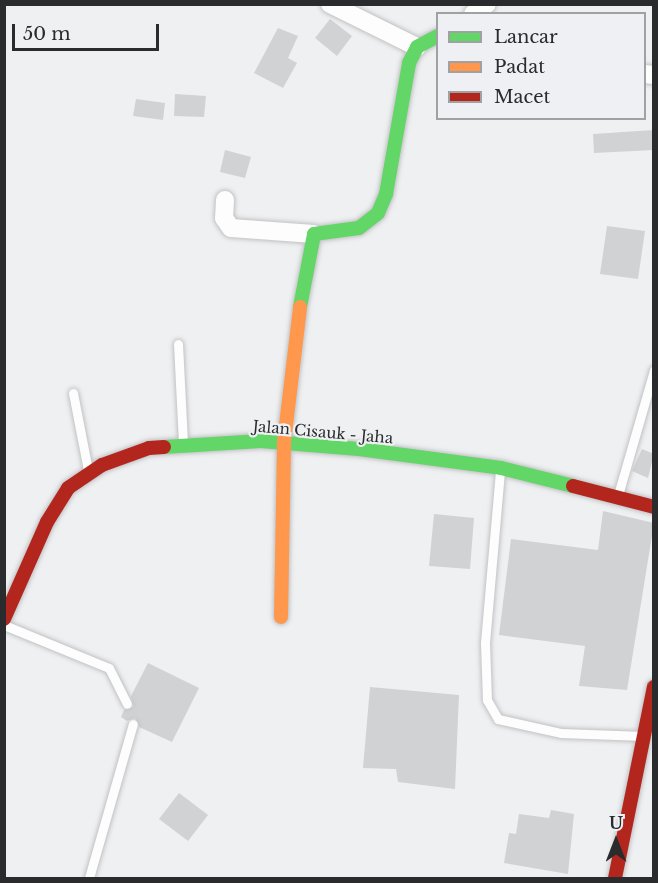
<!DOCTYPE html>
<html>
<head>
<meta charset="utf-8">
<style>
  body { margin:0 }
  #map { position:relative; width:658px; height:883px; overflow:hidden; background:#eff0f2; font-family:"Libre Baskerville",serif }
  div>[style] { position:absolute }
  .building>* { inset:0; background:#d1d2d3 }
  .roads { filter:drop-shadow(0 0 2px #c2c2c4) drop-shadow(0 0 2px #c2c2c4) }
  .lane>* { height:9px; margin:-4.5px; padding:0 4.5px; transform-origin:4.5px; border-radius:4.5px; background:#fdfdfd }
  .street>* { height:18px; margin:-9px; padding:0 9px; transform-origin:9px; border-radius:9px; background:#fdfdfd }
  .fast>* { height:14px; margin:-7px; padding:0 7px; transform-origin:7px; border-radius:7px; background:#63d668 }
  .slow>* { height:14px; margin:-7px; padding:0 7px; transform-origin:7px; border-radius:7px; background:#ff974d }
  .jam>* { height:14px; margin:-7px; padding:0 7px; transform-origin:7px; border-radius:7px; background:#b3261e }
  span { translate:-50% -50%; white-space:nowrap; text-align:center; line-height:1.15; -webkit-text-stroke:4.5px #eef0f3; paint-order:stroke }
  .street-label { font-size:15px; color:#2a2b2c }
  .frame { position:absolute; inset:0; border:6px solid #2a2b2c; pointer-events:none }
  .legend { position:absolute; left:436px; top:12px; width:210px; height:108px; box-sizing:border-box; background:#eef0f3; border:2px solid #a0a1a3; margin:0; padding:8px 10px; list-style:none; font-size:18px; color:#2a2b2c }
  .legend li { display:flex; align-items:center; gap:12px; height:30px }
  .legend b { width:30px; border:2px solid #a0a1a3 }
  .north { position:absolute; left:586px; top:811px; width:60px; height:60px; -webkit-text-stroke:4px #eef0f3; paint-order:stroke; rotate:0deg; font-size:16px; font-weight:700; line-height:24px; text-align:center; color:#2a2b2c }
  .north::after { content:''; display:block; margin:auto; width:21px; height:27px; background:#2a2b2c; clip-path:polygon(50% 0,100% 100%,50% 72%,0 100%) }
  .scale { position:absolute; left:12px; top:24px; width:147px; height:27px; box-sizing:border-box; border:3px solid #2a2b2c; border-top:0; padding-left:8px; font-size:18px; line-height:21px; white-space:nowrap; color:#2a2b2c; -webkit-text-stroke:4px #eef0f3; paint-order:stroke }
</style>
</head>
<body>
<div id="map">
  <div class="building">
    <i style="clip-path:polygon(330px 19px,352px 36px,337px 56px,315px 38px)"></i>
    <i style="clip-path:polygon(278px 28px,298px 36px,288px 58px,297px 63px,283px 88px,254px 73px)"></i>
    <i style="clip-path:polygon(175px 94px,206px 96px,204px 117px,174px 116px)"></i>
    <i style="clip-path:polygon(136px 99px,165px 103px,163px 120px,133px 116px)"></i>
    <i style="clip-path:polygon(654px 130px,654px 150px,594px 153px,593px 134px)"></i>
    <i style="clip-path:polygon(225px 150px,251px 157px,245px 178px,220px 172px)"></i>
    <i style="clip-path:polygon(607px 226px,645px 231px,638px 279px,600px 274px)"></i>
    <i style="clip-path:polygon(642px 449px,654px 454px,648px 478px,632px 471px)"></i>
    <i style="clip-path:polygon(603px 511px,654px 523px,627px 690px,579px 686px,585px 646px,499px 635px,511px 539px,598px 550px)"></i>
    <i style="clip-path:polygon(434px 514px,474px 518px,470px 569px,429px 566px)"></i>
    <i style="clip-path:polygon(148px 663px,199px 688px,172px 742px,139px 727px,135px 718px,127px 721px,121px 717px,124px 710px,133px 707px,131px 696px)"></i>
    <i style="clip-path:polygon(370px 687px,459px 695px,455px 789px,398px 782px,396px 769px,363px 768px)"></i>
    <i style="clip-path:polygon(179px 793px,208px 815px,188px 841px,159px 819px)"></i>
    <i style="clip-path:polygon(551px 810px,574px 814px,568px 874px,504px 863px,509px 833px,516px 834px,519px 814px,549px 818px)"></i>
  </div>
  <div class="roads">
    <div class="lane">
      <i style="left:178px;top:344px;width:99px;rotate:87.1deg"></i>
      <i style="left:73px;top:393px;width:78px;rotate:79deg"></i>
      <i style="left:500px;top:471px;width:173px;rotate:95deg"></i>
      <i style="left:485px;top:643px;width:57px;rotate:88deg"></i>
      <i style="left:487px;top:700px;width:22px;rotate:60deg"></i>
      <i style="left:498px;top:719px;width:65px;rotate:12.5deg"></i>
      <i style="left:561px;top:733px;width:83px;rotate:2.1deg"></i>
      <i style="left:618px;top:495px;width:130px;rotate:-73.9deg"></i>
      <i style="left:4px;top:625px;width:113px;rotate:22.3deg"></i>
      <i style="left:109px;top:668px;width:40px;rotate:63.4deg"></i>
      <i style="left:89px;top:878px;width:160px;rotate:-74.1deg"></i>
    </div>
    <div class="street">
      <i style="left:330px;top:4px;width:97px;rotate:26.3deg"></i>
      <i style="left:473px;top:14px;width:17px;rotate:-36deg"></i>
      <i style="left:644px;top:74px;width:10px;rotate:6deg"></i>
      <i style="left:225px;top:200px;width:18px;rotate:93deg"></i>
      <i style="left:224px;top:218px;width:12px;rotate:55deg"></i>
      <i style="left:231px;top:228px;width:83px;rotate:4.1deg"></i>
    </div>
    <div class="fast">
      <i style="left:300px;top:307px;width:74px;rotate:-79.1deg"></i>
      <i style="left:314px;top:234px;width:45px;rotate:-7.6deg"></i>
      <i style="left:359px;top:228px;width:24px;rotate:-38deg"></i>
      <i style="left:378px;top:213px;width:21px;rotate:-67deg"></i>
      <i style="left:386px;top:194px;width:133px;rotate:-80deg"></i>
      <i style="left:409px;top:63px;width:18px;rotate:-63deg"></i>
      <i style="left:417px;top:47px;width:24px;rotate:-28deg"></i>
      <i style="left:164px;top:447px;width:97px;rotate:-3.5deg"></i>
      <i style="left:261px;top:441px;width:98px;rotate:4.7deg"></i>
      <i style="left:359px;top:449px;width:143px;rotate:7.6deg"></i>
      <i style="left:501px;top:468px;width:74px;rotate:14deg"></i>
    </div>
    <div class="slow">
      <i style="left:281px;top:617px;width:175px;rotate:-89deg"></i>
      <i style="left:284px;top:442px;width:136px;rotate:-83.2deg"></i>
    </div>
    <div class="jam">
      <i style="left:573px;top:486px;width:84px;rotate:14.5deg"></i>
      <i style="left:4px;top:619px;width:106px;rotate:-66.1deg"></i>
      <i style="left:47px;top:522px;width:40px;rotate:-58deg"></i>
      <i style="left:68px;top:488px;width:41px;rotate:-34.1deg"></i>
      <i style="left:102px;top:465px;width:50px;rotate:-19.9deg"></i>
      <i style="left:149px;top:448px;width:15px;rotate:-4deg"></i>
      <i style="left:615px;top:878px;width:195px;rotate:-78.5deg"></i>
    </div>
  </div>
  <div class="street-label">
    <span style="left:323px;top:432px;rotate:5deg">Jalan Cisauk - Jaha</span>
  </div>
  <div class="frame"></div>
  <ul class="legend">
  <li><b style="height:8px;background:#63d668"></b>Lancar</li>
  <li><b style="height:8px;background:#ff974d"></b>Padat</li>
  <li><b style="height:8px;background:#b3261e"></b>Macet</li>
  </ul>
  <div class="north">U</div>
  <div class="scale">50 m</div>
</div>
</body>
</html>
